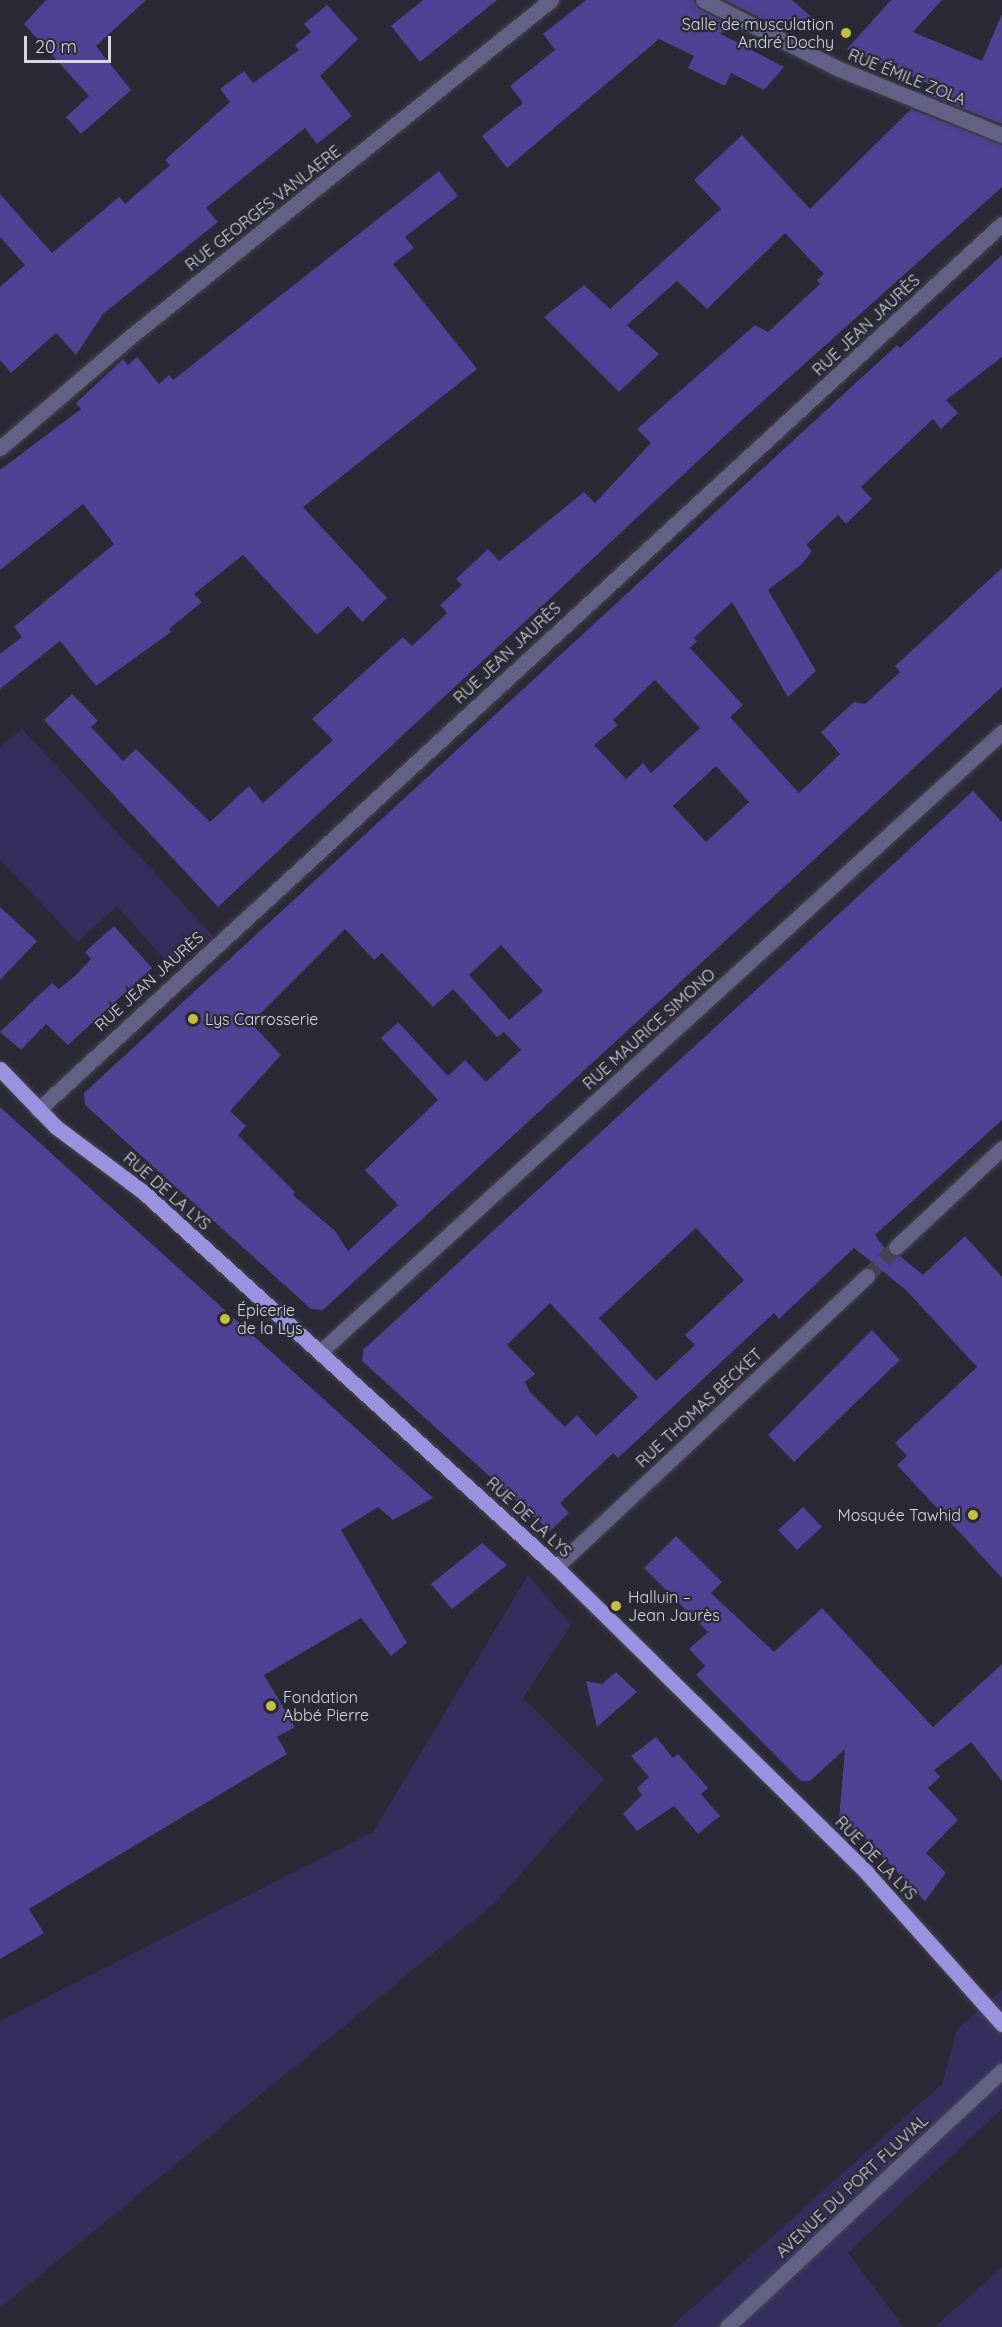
<!DOCTYPE html>
<html>
<head>
<meta charset="utf-8">
<style>
  body { margin:0 }
  #map { position:relative; width:1002px; height:2327px; overflow:hidden; background:#2a2935; font-family:Quicksand,sans-serif }
  div>[style] { position:absolute }
  .green>* { inset:0; background:#352e5d }
  .building>* { inset:0; background:#4f4193 }
  .minor-tunnel>* { height:15px; margin-top:-7.5px; transform-origin:0; background:repeating-linear-gradient(90deg,#44434e 0 15px,transparent 0 23px) }
  .roads { filter:drop-shadow(0 0 2px #464550) drop-shadow(0 0 2px #464550) }
  .minor>* { height:15px; margin:-7.5px; padding:0 7.5px; transform-origin:7.5px; border-radius:7.5px; background:#636085 }
  .major>* { height:15px; margin:-7.5px; padding:0 7.5px; transform-origin:7.5px; border-radius:7.5px; background:#9a92de }
  .dots>* { width:16px; height:16px; translate:-50% -50%; box-sizing:border-box; border:3px solid #2a2935; border-radius:50% }
  span { translate:-50% -50%; white-space:nowrap; text-align:center; line-height:1.15; -webkit-text-stroke:4.5px #2a2935; paint-order:stroke }
  .poi-label { font-size:16px; color:#d6d6de }
  .right { translate:-100% -50%; text-align:right }
  .left { translate:0 -50%; text-align:left }
  .street-label { font-size:16px; color:#d6d6de }
  .scale { position:absolute; left:24px; top:36px; width:87px; height:27px; box-sizing:border-box; border:3px solid #d6d6de; border-top:0; padding-left:8px; font-size:18px; line-height:21px; white-space:nowrap; color:#d6d6de; -webkit-text-stroke:4px #2a2935; paint-order:stroke }
</style>
</head>
<body>
<div id="map">
  <div class="green">
    <i style="clip-path:polygon(22px 729px,213px 936px,172px 968px,117px 906px,78px 942px,0 860px,0 747px)"></i>
    <i style="clip-path:polygon(528px 1575px,571px 1625px,523px 1698px,604px 1779px,496px 1902px,0 2308px,0 2021px,373px 1832px)"></i>
    <i style="clip-path:polygon(1002px 1990px,1002px 2109px,848px 2253px,904px 2327px,671px 2327px,942px 2084px,957px 2029px)"></i>
    <i style="clip-path:polygon(1002px 2267px,1002px 2327px,935px 2327px)"></i>
  </div>
  <div class="building">
    <i style="clip-path:polygon(46px 0,146px 0,96px 46px,131px 90px,81px 134px,66px 117px,89px 96px,24px 24px)"></i>
    <i style="clip-path:polygon(423px 0,497px 0,420px 62px,391px 26px)"></i>
    <i style="clip-path:polygon(586px 0,693px 0,699px 9px,741px 30px,719px 33px,784px 67px,764px 90px,731px 73px,725px 86px,688px 68px,694px 56px,659px 39px,507px 168px,482px 136px,523px 103px,510px 86px,555px 50px,543px 34px)"></i>
    <i style="clip-path:polygon(725px 0,792px 0,816px 21px,776px 26px)"></i>
    <i style="clip-path:polygon(891px 0,942px 0,913px 32px,982px 61px,1002px 14px,1002px 124px,926px 94px,934px 86px,847px 49px)"></i>
    <i style="clip-path:polygon(327px 5px,358px 39px,320px 76px,352px 116px,317px 144px,305px 128px,206px 208px,218px 222px,103px 314px,76px 355px,56px 333px,11px 373px,0 360px,0 287px,25px 265px,0 237px,0 194px,52px 253px,119px 197px,125px 204px,170px 165px,165px 160px,230px 102px,220px 89px,244px 71px,253px 83px,299px 50px,295px 45px,311px 32px,304px 24px)"></i>
    <i style="clip-path:polygon(911px 109px,1002px 145px,1002px 187px,742px 420px,218px 907px,44px 720px,72px 694px,98px 721px,91px 727px,123px 761px,136px 749px,210px 822px,249px 786px,263px 803px,333px 740px,312px 719px,403px 637px,412px 646px,447px 613px,440px 605px,462px 585px,456px 579px,488px 549px,499px 561px,584px 492px,595px 503px,651px 443px,637px 429px,755px 325px,768px 332px,820px 284px,817px 280px,824px 274px,785px 233px,707px 309px,677px 281px,627px 325px,659px 354px,619px 392px,544px 317px,584px 285px,610px 309px,721px 209px,694px 180px,742px 135px,810px 209px)"></i>
    <i style="clip-path:polygon(439px 171px,458px 196px,405px 237px,414px 248px,393px 264px,477px 369px,303px 507px,387px 598px,362px 622px,348px 606px,317px 635px,243px 555px,194px 594px,202px 602px,169px 629px,171px 632px,96px 686px,60px 641px,0 689px,0 654px,22px 637px,14px 627px,114px 544px,83px 504px,0 570px,0 470px,81px 409px,76px 403px,123px 359px,128px 365px,137px 357px,159px 384px,169px 375px,173px 380px)"></i>
    <i style="clip-path:polygon(evenodd,1002px 255px,1002px 357px,946px 400px,958px 413px,941px 429px,933px 419px,917px 434px,861px 487px,872px 499px,846px 524px,838px 515px,806px 545px,812px 551px,802px 564px,768px 590px,816px 671px,788px 697px,732px 602px,694px 638px,697px 641px,690px 648px,743px 705px,730px 717px,799px 793px,840px 754px,821px 732px,854px 702px,865px 704px,900px 672px,895px 666px,1002px 568px,1002px 687px,323px 1310px,311px 1309px,85px 1105px,84px 1093px,897px 345px,900px 348px,1002px 255px,655px 680px,700px 728px,651px 773px,643px 763px,626px 779px,594px 745px,618px 725px,613px 720px,655px 680px,1002px 255px,716px 766px,749px 802px,706px 842px,673px 806px,716px 766px,1002px 255px,345px 929px,374px 960px,382px 953px,433px 1007px,453px 989px,497px 1037px,504px 1032px,521px 1050px,486px 1082px,465px 1060px,448px 1076px,398px 1022px,381px 1038px,438px 1100px,365px 1170px,398px 1205px,348px 1251px,335px 1231px,293px 1195px,295px 1192px,238px 1135px,246px 1126px,230px 1111px,281px 1055px,251px 1023px,345px 929px,1002px 255px,501px 945px,543px 991px,509px 1020px,469px 975px,501px 945px)"></i>
    <i style="clip-path:polygon(evenodd,973px 791px,1002px 822px,1002px 1120px,875px 1235px,889px 1254px,900px 1256px,923px 1275px,965px 1236px,1002px 1277px,1002px 1578px,897px 1465px,907px 1456px,895px 1443px,977px 1367px,906px 1290px,854px 1248px,779px 1319px,774px 1313px,618px 1458px,613px 1453px,560px 1503px,569px 1513px,550px 1531px,362px 1361px,363px 1350px,973px 791px,696px 1228px,744px 1280px,685px 1335px,695px 1345px,656px 1381px,599px 1318px,696px 1228px,973px 791px,550px 1303px,638px 1397px,596px 1436px,577px 1415px,565px 1427px,530px 1392px,525px 1382px,535px 1374px,507px 1345px,550px 1303px)"></i>
    <i style="clip-path:polygon(0 907px,37px 941px,0 980px)"></i>
    <i style="clip-path:polygon(114px 926px,152px 968px,68px 1045px,46px 1024px,21px 1050px,0 1032px,52px 983px,59px 989px,75px 976px,91px 959px,85px 952px)"></i>
    <i style="clip-path:polygon(0 1107px,433px 1498px,393px 1520px,378px 1507px,341px 1530px,407px 1643px,391px 1656px,361px 1618px,264px 1675px,295px 1727px,277px 1737px,287px 1754px,29px 1909px,44px 1933px,0 1959px)"></i>
    <i style="clip-path:polygon(872px 1330px,900px 1360px,794px 1462px,768px 1435px)"></i>
    <i style="clip-path:polygon(803px 1507px,822px 1527px,797px 1550px,778px 1530px)"></i>
    <i style="clip-path:polygon(676px 1536px,722px 1582px,711px 1593px,774px 1652px,822px 1608px,933px 1727px,1002px 1664px,1002px 1781px,971px 1742px,934px 1770px,940px 1777px,928px 1788px,958px 1820px,926px 1853px,946px 1873px,925px 1901px,861px 1834px,839px 1820px,845px 1749px,810px 1781px,801px 1781px,696px 1675px,705px 1666px,689px 1649px,708px 1632px,644px 1568px)"></i>
    <i style="clip-path:polygon(482px 1543px,507px 1565px,452px 1609px,431px 1584px)"></i>
    <i style="clip-path:polygon(616px 1672px,637px 1692px,597px 1727px,586px 1681px,602px 1684px)"></i>
    <i style="clip-path:polygon(656px 1737px,673px 1758px,678px 1754px,708px 1788px,701px 1794px,720px 1816px,698px 1834px,674px 1806px,637px 1831px,623px 1814px,642px 1795px,637px 1788px,649px 1777px,631px 1756px)"></i>
  </div>
  <div class="minor-tunnel">
    <i style="left:867px;top:1276px;width:41px;rotate:-45deg"></i>
  </div>
  <div class="roads">
    <div class="minor">
      <i style="left:703px;top:0;width:150px;rotate:26.9deg"></i>
      <i style="left:837px;top:68px;width:178px;rotate:22.1deg"></i>
      <i style="left:0;top:448px;width:171px;rotate:-40.5deg"></i>
      <i style="left:130px;top:337px;width:539px;rotate:-38.68deg"></i>
      <i style="left:38px;top:1110px;width:1309px;rotate:-42.59deg"></i>
      <i style="left:896px;top:1247px;width:145px;rotate:-43deg"></i>
      <i style="left:320px;top:1352px;width:922px;rotate:-42.27deg"></i>
      <i style="left:556px;top:1567px;width:426px;rotate:-43.1deg"></i>
      <i style="left:727px;top:2327px;width:376px;rotate:-43deg"></i>
    </div>
    <div class="major">
      <i style="left:0;top:1069px;width:81px;rotate:46deg"></i>
      <i style="left:56px;top:1127px;width:107px;rotate:36.7deg"></i>
      <i style="left:142px;top:1191px;width:559px;rotate:42.25deg"></i>
      <i style="left:556px;top:1567px;width:436px;rotate:44.5deg"></i>
      <i style="left:867px;top:1873px;width:203px;rotate:48.2deg"></i>
    </div>
  </div>
  <div class="dots">
    <i style="left:846px;top:33px;background:#c1be40"></i>
    <i style="left:193px;top:1019px;background:#c1be40"></i>
    <i style="left:225px;top:1319px;background:#c1be40"></i>
    <i style="left:973px;top:1515px;background:#c1be40"></i>
    <i style="left:616px;top:1606px;background:#c1be40"></i>
    <i style="left:271px;top:1706px;background:#c1be40"></i>
  </div>
  <div class="poi-label">
    <span class="right" style="left:834px;top:33px">Salle de musculation<br>André Dochy</span>
    <span class="left" style="left:205px;top:1019px">Lys Carrosserie</span>
    <span class="left" style="left:237px;top:1319px">Épicerie<br>de la Lys</span>
    <span class="right" style="left:961px;top:1515px">Mosquée Tawhid</span>
    <span class="left" style="left:628px;top:1606px">Halluin –<br>Jean Jaurès</span>
    <span class="left" style="left:283px;top:1706px">Fondation<br>Abbé Pierre</span>
  </div>
  <div class="street-label">
    <span style="left:907px;top:77px;rotate:22deg">RUE ÉMILE ZOLA</span>
    <span style="left:263px;top:208px;rotate:-38deg">RUE GEORGES VANLAERE</span>
    <span style="left:866px;top:325px;rotate:-43deg">RUE JEAN JAURÈS</span>
    <span style="left:507px;top:653px;rotate:-43deg">RUE JEAN JAURÈS</span>
    <span style="left:149px;top:981px;rotate:-42deg">RUE JEAN JAURÈS</span>
    <span style="left:649px;top:1029px;rotate:-42deg">RUE MAURICE SIMONO</span>
    <span style="left:167px;top:1191px;rotate:41deg">RUE DE LA LYS</span>
    <span style="left:699px;top:1408px;rotate:-43deg">RUE THOMAS BECKET</span>
    <span style="left:529px;top:1517px;rotate:43deg">RUE DE LA LYS</span>
    <span style="left:876px;top:1858px;rotate:46deg">RUE DE LA LYS</span>
    <span style="left:852px;top:2186px;rotate:-43deg">AVENUE DU PORT FLUVIAL</span>
  </div>
  <div class="scale">20 m</div>
</div>
</body>
</html>
